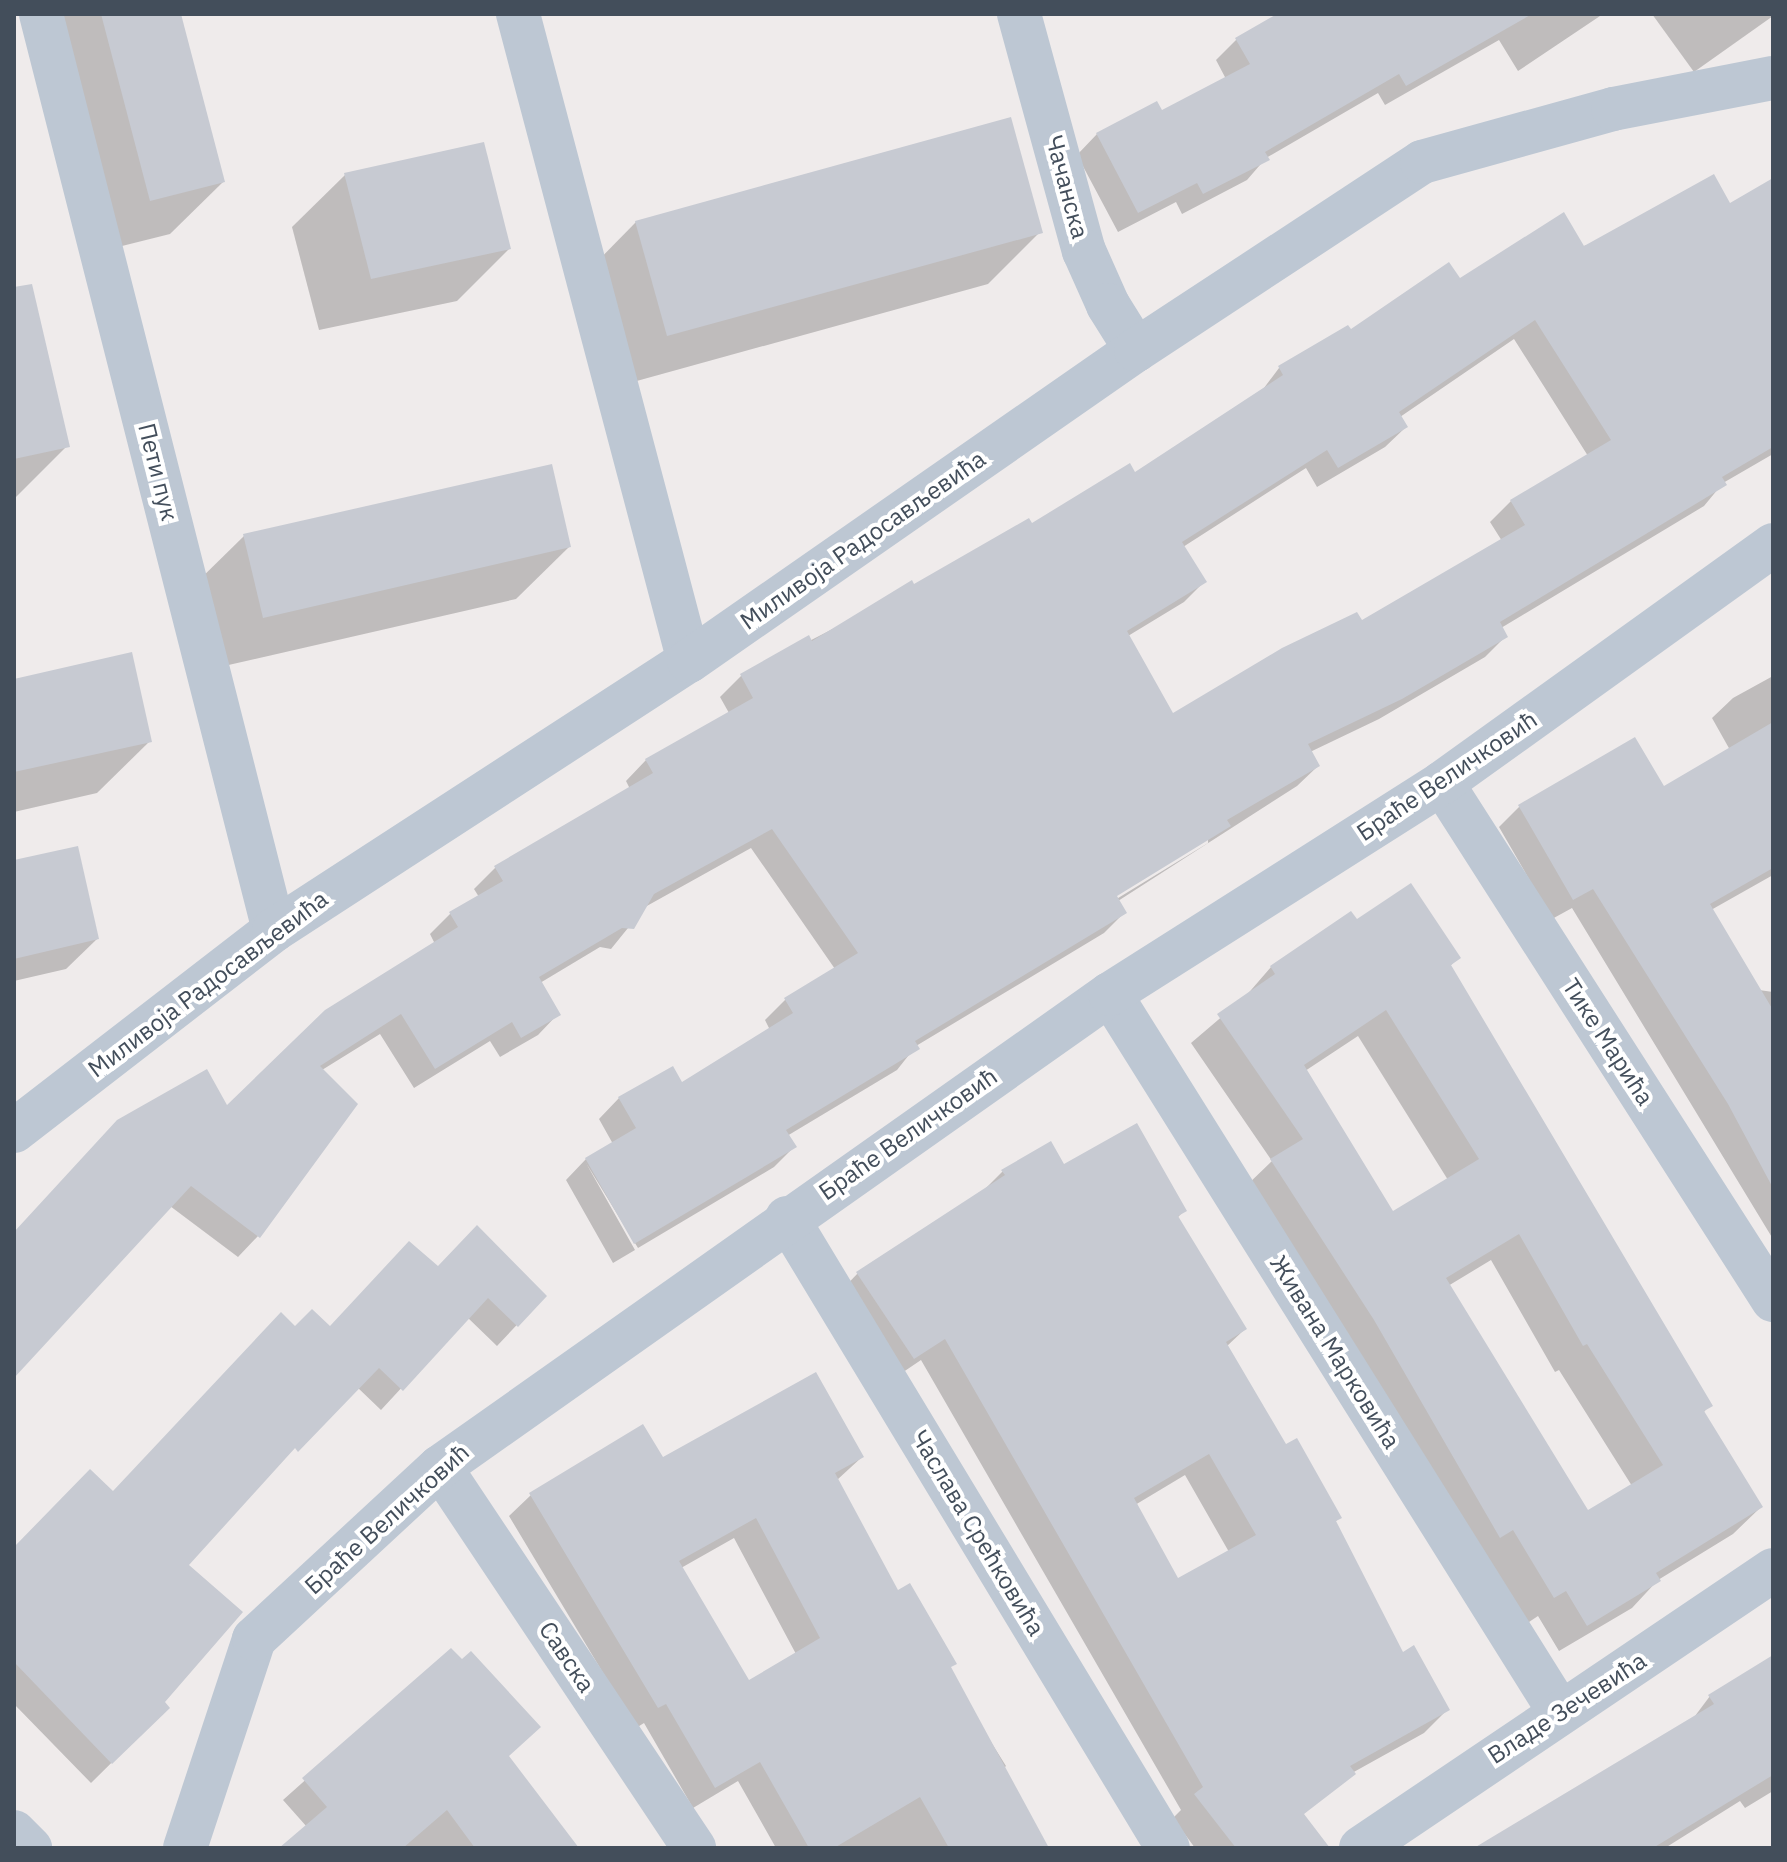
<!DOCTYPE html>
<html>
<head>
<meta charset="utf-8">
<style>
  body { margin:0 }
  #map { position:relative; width:1787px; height:1862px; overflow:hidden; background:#efebeb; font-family:"IBM Plex Sans",sans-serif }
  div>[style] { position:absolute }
  .shadow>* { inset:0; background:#0003 }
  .building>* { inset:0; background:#c7cad2 }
  .minor>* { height:44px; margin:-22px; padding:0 22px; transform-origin:22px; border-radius:22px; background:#bdc7d3 }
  span { translate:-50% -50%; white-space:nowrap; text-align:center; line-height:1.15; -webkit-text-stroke:8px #fff; paint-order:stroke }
  .street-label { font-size:24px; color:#434e5b }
  .frame { position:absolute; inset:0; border:16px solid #434e5b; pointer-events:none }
</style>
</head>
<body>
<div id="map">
  <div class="shadow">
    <i style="clip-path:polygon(34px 14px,178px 14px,223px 182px,170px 234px,98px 252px)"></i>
    <i style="clip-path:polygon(1279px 14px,1603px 14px,1518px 71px,1499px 40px,1385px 105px,1378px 93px,1266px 158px,1247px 180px,1182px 214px,1176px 202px,1118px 232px,1077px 155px,1097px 134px,1161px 113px,1226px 79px,1216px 60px,1236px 40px)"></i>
    <i style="clip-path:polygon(1652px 14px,1773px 14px,1773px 16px,1694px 72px)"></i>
    <i style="clip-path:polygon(345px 175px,509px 249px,457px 301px,319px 330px,292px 227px)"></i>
    <i style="clip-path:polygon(evenodd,1773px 180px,1773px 454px,1723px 483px,1704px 506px,1501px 628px,1506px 636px,1485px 657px,1379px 719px,1310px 752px,1318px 766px,1297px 786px,1118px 901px,1125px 912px,1104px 933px,916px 1046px,897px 1070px,787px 1136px,794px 1147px,774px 1167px,638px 1248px,586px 1163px,635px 1250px,613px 1263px,566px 1180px,586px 1159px,613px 1144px,599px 1119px,619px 1098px,681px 1085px,770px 1030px,765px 1020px,785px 1000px,835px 969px,751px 848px,645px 907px,611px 949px,600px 947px,540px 983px,558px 1014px,538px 1035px,500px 1057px,490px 1041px,414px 1088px,380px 1034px,322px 1070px,258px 1236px,238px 1257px,170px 1206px,14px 1372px,14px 1237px,227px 1108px,435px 944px,430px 934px,450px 914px,479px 897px,474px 889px,495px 868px,630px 789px,626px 781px,646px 760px,729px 713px,720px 697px,741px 676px,1135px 474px,1261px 392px,1279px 368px,1350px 332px,1459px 281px,1730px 205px,1773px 180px,1514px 339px,1588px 456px,1511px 501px,1490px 522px,1502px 541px,1361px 623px,1172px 716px,1128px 636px,1184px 602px,1204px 582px,1183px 547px,1306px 468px,1317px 487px,1385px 447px,1406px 427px,1400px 417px,1514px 339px,1773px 180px,1208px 838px,1208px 843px,1110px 903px,1108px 899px,1208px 838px)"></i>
    <i style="clip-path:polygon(636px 222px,1040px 232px,988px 284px,615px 387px,584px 275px)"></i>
    <i style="clip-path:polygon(14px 368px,67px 446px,14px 499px)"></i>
    <i style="clip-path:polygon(244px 536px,569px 547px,516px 599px,211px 669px,191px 588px)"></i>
    <i style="clip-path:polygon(1773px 676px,1773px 875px,1711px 910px,1759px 990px,1773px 992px,1773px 1239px,1572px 908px,1552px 919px,1499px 827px,1520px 806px,1663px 789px,1730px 750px,1712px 718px,1733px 698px)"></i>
    <i style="clip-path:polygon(14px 681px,150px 741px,97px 793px,14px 812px)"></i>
    <i style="clip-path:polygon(14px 862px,97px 939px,66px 969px,14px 981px)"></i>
    <i style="clip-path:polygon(evenodd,1356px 922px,1458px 958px,1450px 966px,1710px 1405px,1703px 1413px,1761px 1507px,1733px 1534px,1658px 1580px,1632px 1608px,1559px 1651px,1538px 1616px,1526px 1624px,1244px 1188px,1272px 1161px,1191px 1043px,1245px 997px,1271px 967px,1356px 922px,1358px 1036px,1448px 1180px,1392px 1214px,1305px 1071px,1358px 1036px,1356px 922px,1491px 1260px,1555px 1372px,1559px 1370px,1632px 1486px,1587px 1513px,1448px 1286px,1491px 1260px)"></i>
    <i style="clip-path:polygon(evenodd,1063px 1167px,1184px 1211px,1177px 1218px,1245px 1329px,1226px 1347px,1285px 1447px,1340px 1517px,1335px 1522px,1402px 1654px,1447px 1710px,1424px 1733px,1352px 1773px,1263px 1848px,1195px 1848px,1173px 1818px,1181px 1810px,921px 1360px,890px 1381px,835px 1297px,858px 1273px,980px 1194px,1003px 1171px,1063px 1167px,1185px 1475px,1229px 1552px,1178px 1581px,1135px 1505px,1185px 1475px)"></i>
    <i style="clip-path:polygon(437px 1269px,544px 1296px,497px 1346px,467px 1317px,381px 1410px,357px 1387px,274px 1468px,187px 1565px,162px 1703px,167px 1708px,91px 1783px,14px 1704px,14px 1549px,112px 1493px,294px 1328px,330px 1328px)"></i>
    <i style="clip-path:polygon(evenodd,862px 1457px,837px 1480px,897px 1592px,1006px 1766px,1002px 1770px,1047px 1848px,776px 1848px,738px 1781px,693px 1808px,644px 1723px,636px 1728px,509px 1516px,531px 1495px,663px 1460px,862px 1457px,734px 1538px,796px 1654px,748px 1683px,681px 1568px,734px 1538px)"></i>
    <i style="clip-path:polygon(451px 1650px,507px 1757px,576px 1848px,283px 1848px,307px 1827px,283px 1800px)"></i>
    <i style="clip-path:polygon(1773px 1658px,1773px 1791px,1745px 1808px,1740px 1801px,1665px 1848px,1485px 1848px,1692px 1720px,1710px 1696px)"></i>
  </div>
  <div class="building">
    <i style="clip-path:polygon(101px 14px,181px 14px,225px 182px,150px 201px)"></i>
    <i style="clip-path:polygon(1277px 14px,1532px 14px,1406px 86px,1399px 74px,1265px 152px,1270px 160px,1203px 194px,1197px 183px,1138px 213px,1096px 133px,1157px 101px,1162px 110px,1250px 64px,1235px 38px)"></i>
    <i style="clip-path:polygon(1011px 117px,1043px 233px,667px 336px,635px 221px)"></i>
    <i style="clip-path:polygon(484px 142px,511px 249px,371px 279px,344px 173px)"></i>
    <i style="clip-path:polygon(evenodd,1714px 174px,1730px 203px,1773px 178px,1773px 447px,1722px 477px,1727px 485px,1500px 622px,1508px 637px,1402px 699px,1308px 744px,1320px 766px,1227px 820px,1231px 826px,1117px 896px,1127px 913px,915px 1041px,920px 1049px,786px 1130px,797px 1147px,634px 1244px,585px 1158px,636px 1128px,618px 1097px,673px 1066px,682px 1082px,793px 1013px,784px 998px,858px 953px,772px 829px,654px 894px,634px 929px,622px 928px,539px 977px,561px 1015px,521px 1038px,512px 1022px,435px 1069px,401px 1014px,320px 1066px,358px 1104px,260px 1238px,191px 1186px,14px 1378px,14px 1232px,117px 1120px,207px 1069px,227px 1105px,325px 1010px,458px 927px,449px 912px,503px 881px,494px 866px,653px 773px,645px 759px,753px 698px,740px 674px,809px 635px,812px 641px,912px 580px,914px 584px,1029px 518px,1032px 523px,1130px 463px,1135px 472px,1283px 375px,1278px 366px,1348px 325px,1351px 329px,1449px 262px,1460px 278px,1564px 212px,1584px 246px,1714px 174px,1535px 320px,1611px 440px,1510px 500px,1525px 525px,1362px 620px,1357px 612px,1282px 648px,1173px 713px,1127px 631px,1207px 582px,1182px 542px,1327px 450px,1338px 468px,1408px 427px,1399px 412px,1535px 320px)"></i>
    <i style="clip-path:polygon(32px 284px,70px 447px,14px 459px,14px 287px)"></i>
    <i style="clip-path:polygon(552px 464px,571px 547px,263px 618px,243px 534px)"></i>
    <i style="clip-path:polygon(132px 652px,152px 742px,14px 772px,14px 679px)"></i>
    <i style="clip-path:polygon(1773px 722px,1773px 868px,1710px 904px,1773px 1010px,1773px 1188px,1728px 1104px,1593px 889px,1573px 900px,1518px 805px,1635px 737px,1664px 786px)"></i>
    <i style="clip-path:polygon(78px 846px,99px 939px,14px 959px,14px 860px)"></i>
    <i style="clip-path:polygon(evenodd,1411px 883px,1461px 958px,1451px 965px,1713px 1406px,1704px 1411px,1763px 1507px,1656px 1573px,1661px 1581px,1587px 1626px,1566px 1591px,1554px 1598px,1513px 1530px,1500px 1538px,1374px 1320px,1270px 1159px,1303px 1139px,1217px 1014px,1275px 974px,1270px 966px,1351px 911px,1357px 919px,1411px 883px,1386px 1010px,1479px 1159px,1393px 1211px,1304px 1065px,1386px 1010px,1411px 883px,1519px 1234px,1583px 1346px,1587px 1344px,1663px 1465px,1588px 1510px,1446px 1278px,1519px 1234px)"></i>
    <i style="clip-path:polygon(evenodd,1137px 1123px,1187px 1211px,1178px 1216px,1247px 1329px,1226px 1342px,1286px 1444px,1297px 1438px,1342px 1518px,1336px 1521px,1403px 1652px,1414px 1645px,1450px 1710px,1350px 1766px,1356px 1774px,1304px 1814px,1330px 1848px,1236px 1848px,1194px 1794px,1203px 1787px,945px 1339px,914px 1359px,856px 1272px,1005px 1175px,1001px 1170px,1051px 1141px,1064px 1164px,1137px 1123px,1209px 1454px,1256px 1535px,1178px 1578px,1134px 1498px,1209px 1454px)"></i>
    <i style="clip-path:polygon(477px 1225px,547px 1296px,518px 1327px,488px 1298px,403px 1391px,379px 1368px,298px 1452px,295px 1448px,189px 1565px,243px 1612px,165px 1702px,170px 1708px,112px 1764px,14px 1662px,14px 1547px,90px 1469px,113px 1491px,281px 1312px,295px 1326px,312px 1309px,330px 1326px,409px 1241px,438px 1266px)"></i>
    <i style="clip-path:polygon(evenodd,816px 1372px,864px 1457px,835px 1473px,898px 1590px,910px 1583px,957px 1664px,951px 1667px,1049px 1848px,949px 1848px,920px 1797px,834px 1848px,809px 1848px,760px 1762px,715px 1788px,666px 1704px,658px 1708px,529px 1493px,643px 1424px,663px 1457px,816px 1372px,756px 1518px,820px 1638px,749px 1680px,679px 1561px,756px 1518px)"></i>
    <i style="clip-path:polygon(451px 1648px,462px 1659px,471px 1651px,541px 1727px,509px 1756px,579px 1848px,475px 1848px,447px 1810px,403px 1848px,279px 1848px,327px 1807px,302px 1778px)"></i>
    <i style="clip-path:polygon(1773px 1655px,1773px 1775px,1653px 1848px,1474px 1848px,1714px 1704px,1708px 1695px)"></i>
  </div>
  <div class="minor">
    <i style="left:41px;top:14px;width:945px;rotate:75.73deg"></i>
    <i style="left:518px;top:14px;width:669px;rotate:75.2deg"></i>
    <i style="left:1019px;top:14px;width:246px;rotate:74.7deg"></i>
    <i style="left:1084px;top:251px;width:59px;rotate:66deg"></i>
    <i style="left:1108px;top:305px;width:53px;rotate:58.1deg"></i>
    <i style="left:1442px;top:783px;width:614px;rotate:57.37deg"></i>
    <i style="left:1110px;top:994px;width:846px;rotate:57.94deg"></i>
    <i style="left:14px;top:1131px;width:329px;rotate:-37.7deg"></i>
    <i style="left:274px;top:930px;width:495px;rotate:-33deg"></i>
    <i style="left:689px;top:661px;width:545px;rotate:-34.83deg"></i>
    <i style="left:1136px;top:350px;width:342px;rotate:-33.3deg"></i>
    <i style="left:1422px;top:162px;width:198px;rotate:-15.5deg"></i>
    <i style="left:1613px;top:109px;width:163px;rotate:-11deg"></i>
    <i style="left:787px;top:1218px;width:736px;rotate:58.84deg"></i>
    <i style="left:440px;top:1467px;width:458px;rotate:56.3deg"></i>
    <i style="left:14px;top:1832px;width:23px;rotate:45deg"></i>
    <i style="left:185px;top:1848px;width:220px;rotate:-71.7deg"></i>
    <i style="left:254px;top:1639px;width:253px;rotate:-42.8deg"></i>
    <i style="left:440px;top:1467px;width:820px;rotate:-35.22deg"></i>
    <i style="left:1110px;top:994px;width:393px;rotate:-32.4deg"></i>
    <i style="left:1442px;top:783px;width:408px;rotate:-35.7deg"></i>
    <i style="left:1361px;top:1848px;width:497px;rotate:-34deg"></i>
  </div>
  <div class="street-label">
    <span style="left:1067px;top:187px;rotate:75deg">Чачанска</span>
    <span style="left:158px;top:472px;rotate:76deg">Пети пук</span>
    <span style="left:863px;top:540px;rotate:-35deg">Миливоја Радосављевића</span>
    <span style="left:1447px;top:776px;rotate:-34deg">Браће Величковић</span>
    <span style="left:208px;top:984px;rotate:-37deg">Миливоја Радосављевића</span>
    <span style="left:1608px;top:1042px;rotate:57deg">Тике Марића</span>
    <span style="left:908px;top:1134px;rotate:-35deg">Браће Величковић</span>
    <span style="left:1335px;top:1352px;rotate:58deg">Живана Марковића</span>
    <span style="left:387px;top:1519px;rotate:-42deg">Браће Величковић</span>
    <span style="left:978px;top:1533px;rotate:59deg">Часлава Срећковића</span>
    <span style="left:567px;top:1657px;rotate:56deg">Савска</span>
    <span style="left:1567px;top:1708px;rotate:-33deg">Владе Зечевића</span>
  </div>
  <div class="frame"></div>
</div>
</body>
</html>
